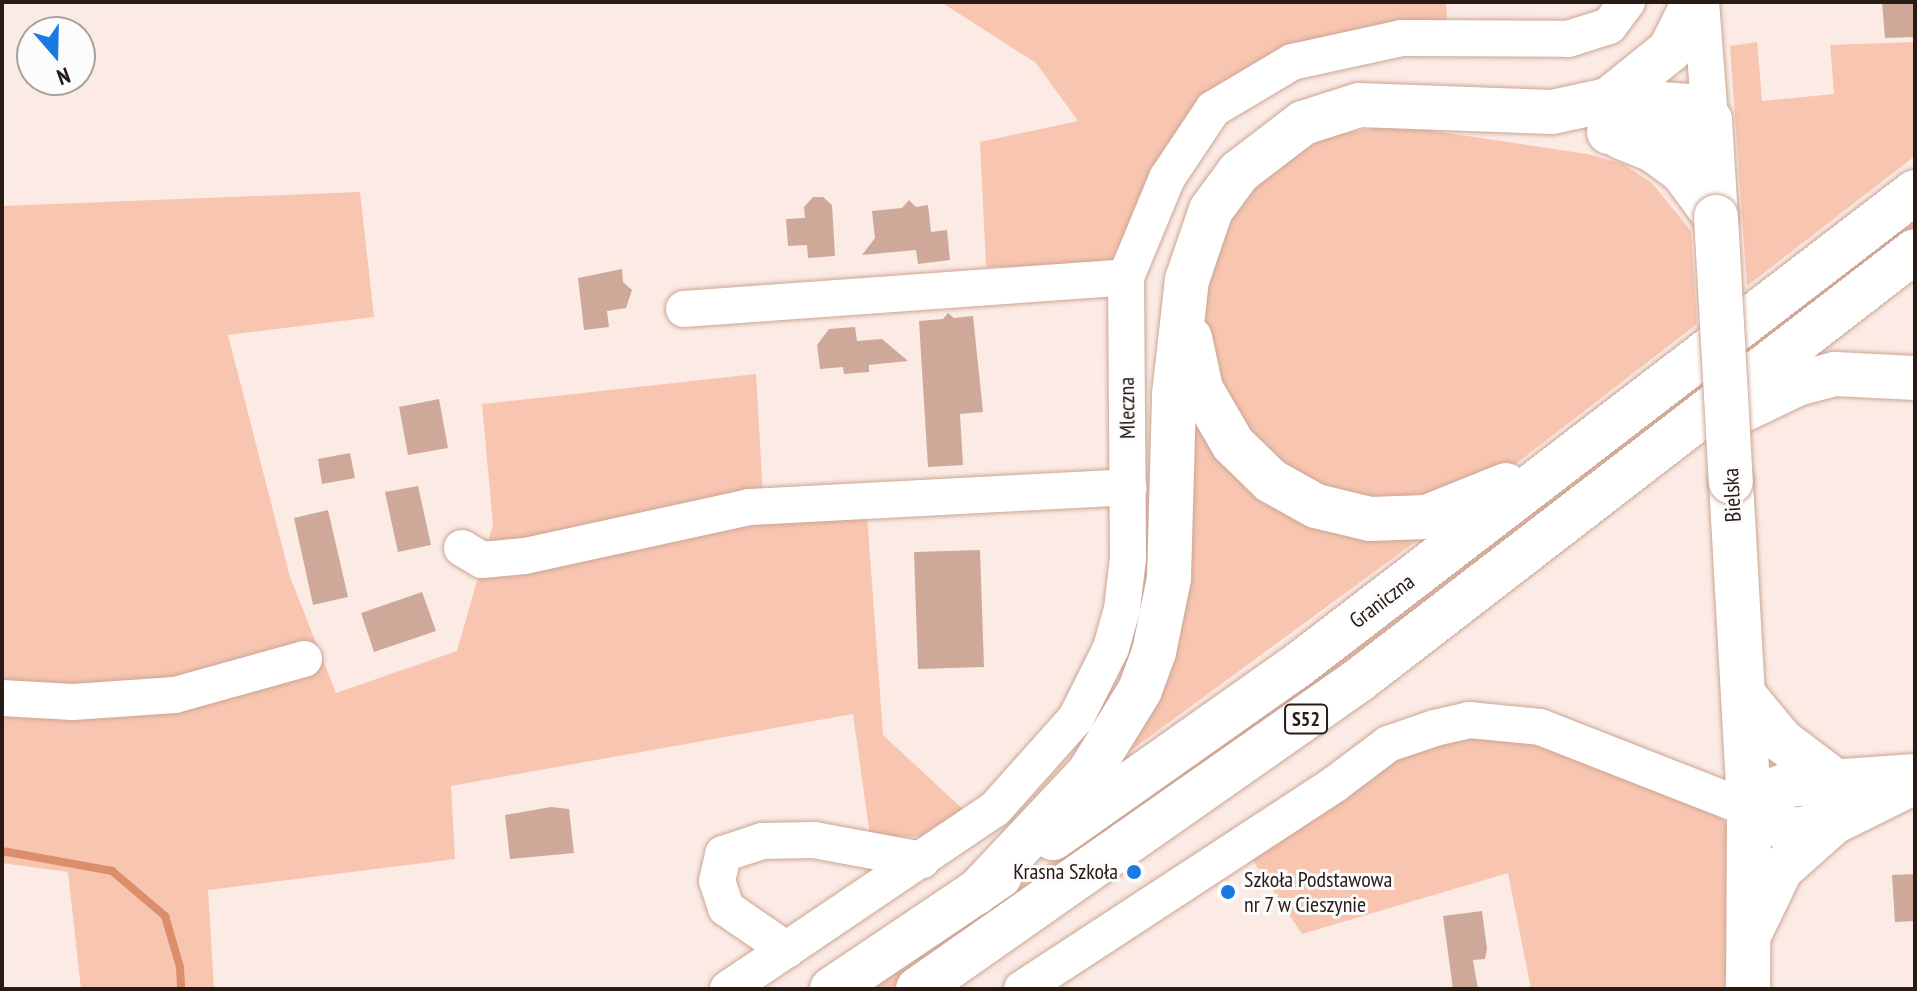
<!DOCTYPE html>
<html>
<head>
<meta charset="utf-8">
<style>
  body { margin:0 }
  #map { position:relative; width:1917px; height:991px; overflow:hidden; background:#fbebe4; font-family:"PT Sans Narrow",sans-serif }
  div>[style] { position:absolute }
  .green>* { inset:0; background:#f7c5b0 }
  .stream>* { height:8px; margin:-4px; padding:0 4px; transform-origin:4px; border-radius:4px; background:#dc8e6b }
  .building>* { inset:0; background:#cea999 }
  .roads { filter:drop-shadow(0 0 2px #caa594) drop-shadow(0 0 2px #caa594) }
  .minor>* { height:36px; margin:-18px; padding:0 18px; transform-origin:18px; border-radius:18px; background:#fff }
  .major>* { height:44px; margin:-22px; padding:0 22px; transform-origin:22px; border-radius:22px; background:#fff }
  .highway>* { height:44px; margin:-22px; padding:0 22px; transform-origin:22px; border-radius:22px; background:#fff }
  .bridges { filter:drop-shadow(0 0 2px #caa594) drop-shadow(0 0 2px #caa594) }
  .major-bridge>* { height:44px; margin:-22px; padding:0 22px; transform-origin:22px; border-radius:22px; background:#fff }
  .dots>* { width:22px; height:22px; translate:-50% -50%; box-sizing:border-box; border:4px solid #fcfcfc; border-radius:50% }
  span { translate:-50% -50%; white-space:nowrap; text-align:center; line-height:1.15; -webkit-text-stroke:6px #fcfcfc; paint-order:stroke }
  .shield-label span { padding:2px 6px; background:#fcfcfc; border:2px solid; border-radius:6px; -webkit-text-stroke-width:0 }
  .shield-label { font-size:20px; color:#281a14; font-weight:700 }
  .street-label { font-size:22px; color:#281a14 }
  .poi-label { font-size:22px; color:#281a14 }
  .right { translate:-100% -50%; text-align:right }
  .left { translate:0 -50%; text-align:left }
  .frame { position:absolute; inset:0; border:4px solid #281a14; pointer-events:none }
  .north { position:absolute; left:16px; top:16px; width:80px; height:80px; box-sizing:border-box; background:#fcfcfc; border:2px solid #a7a29f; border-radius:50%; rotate:160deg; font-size:22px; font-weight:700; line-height:32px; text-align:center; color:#281a14 }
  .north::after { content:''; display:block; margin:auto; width:28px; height:36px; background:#197ae3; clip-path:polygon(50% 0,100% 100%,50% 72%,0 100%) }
</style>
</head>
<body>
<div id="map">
  <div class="green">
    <i style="clip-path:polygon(941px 2px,1446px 2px,1447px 20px,1307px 41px,1149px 186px,1109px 266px,986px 267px,980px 142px,1078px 121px,1036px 63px)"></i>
    <i style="clip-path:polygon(1757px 42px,1762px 101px,1834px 94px,1830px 45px,1915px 42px,1915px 156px,1747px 286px,1730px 46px)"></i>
    <i style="clip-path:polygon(1394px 125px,1587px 154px,1623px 164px,1652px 183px,1691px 231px,1697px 324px,1509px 469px,1442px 495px,1370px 502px,1321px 491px,1274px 463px,1244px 431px,1218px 383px,1205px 336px,1208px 275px,1229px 218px,1268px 171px,1331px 135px)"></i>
    <i style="clip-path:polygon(360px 192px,374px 317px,228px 335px,290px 577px,336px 693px,457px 651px,493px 525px,482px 404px,756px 374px,763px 496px,865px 487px,883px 735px,967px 813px,930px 837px,870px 836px,853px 714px,451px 786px,455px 859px,208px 890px,214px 989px,81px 989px,68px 872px,2px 863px,2px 206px)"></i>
    <i style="clip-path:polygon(1915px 211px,1915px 231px,1544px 520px,985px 925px,890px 989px,863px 989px,1131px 807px)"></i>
    <i style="clip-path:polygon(1188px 397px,1203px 426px,1419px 539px,1126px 754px)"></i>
    <i style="clip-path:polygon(1470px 733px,1513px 734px,1666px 788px,1722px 819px,1734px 835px,1736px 855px,1724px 989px,1531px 989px,1508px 873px,1302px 934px,1246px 850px,1401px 754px)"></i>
  </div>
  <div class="stream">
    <i style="left:2px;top:851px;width:112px;rotate:10.3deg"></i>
    <i style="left:112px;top:871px;width:70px;rotate:40.3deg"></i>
    <i style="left:165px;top:916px;width:53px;rotate:73.6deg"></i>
    <i style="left:180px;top:967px;width:22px;rotate:87deg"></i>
  </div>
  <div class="building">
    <i style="clip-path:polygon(1882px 2px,1915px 2px,1915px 37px,1885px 38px)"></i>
    <i style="clip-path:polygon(813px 197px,823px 197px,832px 205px,835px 256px,808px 258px,807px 245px,788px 246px,786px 219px,805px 218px,804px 207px)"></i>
    <i style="clip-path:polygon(909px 200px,916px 207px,928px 205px,931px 232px,947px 230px,950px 260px,918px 264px,916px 250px,862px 255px,875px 238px,872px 211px,902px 208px)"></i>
    <i style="clip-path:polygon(622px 269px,623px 282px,632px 290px,626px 308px,607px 311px,609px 327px,584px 330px,578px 278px)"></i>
    <i style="clip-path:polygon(948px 313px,954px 318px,973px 316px,983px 412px,960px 414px,963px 465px,928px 467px,919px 321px,943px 319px)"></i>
    <i style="clip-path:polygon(855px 327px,857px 341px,882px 339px,908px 361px,869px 365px,869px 372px,844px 374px,843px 367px,820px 369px,817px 345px,829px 329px)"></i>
    <i style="clip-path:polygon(439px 399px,448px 448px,408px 455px,399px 407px)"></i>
    <i style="clip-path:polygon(350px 453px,355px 478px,322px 484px,318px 459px)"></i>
    <i style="clip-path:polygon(418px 486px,431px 545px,398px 552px,385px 492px)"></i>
    <i style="clip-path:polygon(328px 510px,348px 597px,313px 605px,294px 518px)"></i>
    <i style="clip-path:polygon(980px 550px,984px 667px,918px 669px,914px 552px)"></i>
    <i style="clip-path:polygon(422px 592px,436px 631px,374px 652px,361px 613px)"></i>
    <i style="clip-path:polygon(551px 807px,569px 809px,574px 853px,510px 859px,505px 815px)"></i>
    <i style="clip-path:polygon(1915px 874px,1915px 921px,1895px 922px,1892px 875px)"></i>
    <i style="clip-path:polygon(1482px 911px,1487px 949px,1485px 959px,1473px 960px,1478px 989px,1453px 989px,1443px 916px)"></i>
  </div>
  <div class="roads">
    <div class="minor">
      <i style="left:1701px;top:2px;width:118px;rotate:85.6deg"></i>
      <i style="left:684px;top:309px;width:443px;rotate:-4.1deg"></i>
      <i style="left:462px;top:548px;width:23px;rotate:31deg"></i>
      <i style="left:482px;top:560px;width:43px;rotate:-5.3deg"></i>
      <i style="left:525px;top:556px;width:229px;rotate:-12.3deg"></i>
      <i style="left:749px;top:507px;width:380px;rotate:-3deg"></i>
      <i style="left:2px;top:698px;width:71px;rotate:3.2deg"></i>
      <i style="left:73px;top:702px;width:102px;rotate:-3.9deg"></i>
      <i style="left:175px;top:695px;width:134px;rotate:-15.6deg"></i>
      <i style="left:787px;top:950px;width:74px;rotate:-145.5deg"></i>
      <i style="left:726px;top:908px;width:28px;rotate:-108deg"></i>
      <i style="left:717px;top:881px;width:28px;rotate:-77deg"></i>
      <i style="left:723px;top:854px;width:41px;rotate:-18.4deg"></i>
      <i style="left:762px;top:841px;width:52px;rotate:-1.1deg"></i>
      <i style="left:814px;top:840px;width:110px;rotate:10.5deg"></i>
      <i style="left:728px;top:989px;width:322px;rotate:-34deg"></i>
      <i style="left:995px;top:809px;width:122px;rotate:-48.3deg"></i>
      <i style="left:1076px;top:718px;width:78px;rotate:-63.4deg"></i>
      <i style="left:1111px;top:648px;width:41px;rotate:-74.2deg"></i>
      <i style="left:1122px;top:609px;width:51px;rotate:-83.3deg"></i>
      <i style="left:1128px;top:558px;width:281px;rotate:-90.4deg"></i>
      <i style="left:1126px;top:277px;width:107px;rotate:-67.5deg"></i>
      <i style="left:1167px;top:178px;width:83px;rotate:-56.3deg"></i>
      <i style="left:1213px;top:109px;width:92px;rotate:-30.7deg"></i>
      <i style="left:1292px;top:62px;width:113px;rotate:-12.3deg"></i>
      <i style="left:1402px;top:38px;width:166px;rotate:0.3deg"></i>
      <i style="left:1568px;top:39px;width:43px;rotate:-17.6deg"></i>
      <i style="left:1609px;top:26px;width:30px;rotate:-53deg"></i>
      <i style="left:1022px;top:989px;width:374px;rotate:-33.2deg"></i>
      <i style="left:1335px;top:784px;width:66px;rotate:-37deg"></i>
      <i style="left:1388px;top:744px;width:50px;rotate:-18.8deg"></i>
      <i style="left:1435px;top:728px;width:35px;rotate:-13deg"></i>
      <i style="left:1469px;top:720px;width:71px;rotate:5.6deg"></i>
      <i style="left:1540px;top:727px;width:225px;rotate:21.4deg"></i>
    </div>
    <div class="major">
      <i style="left:1710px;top:120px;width:97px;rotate:86.5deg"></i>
      <i style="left:1731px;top:482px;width:327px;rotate:86.8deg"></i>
      <i style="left:1749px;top:809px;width:180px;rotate:90.3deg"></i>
    </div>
    <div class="highway">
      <i style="left:1608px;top:100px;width:80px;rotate:-38.9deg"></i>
      <i style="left:1670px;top:50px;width:54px;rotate:-63.4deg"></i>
      <i style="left:1621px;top:137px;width:35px;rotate:22deg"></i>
      <i style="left:1653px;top:150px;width:36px;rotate:36deg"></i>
      <i style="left:1682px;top:171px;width:57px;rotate:53.5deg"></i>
      <i style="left:1190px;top:338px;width:52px;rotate:77.8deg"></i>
      <i style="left:1201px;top:389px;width:64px;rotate:59.8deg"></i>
      <i style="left:1233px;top:444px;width:53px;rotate:44.2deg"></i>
      <i style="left:1271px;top:481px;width:51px;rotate:29.1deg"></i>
      <i style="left:1316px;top:506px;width:56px;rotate:13.5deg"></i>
      <i style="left:1370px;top:519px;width:57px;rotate:-2deg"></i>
      <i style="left:1427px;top:517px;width:85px;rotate:-22.1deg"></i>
      <i style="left:1735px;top:414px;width:69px;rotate:-25.8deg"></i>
      <i style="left:1797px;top:384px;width:39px;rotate:-15deg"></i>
      <i style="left:1835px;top:374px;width:80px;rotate:2.9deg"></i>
      <i style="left:1743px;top:694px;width:61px;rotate:50.3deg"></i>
      <i style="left:1782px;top:741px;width:66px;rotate:37deg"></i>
      <i style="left:1915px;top:776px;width:128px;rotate:176deg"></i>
      <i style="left:1787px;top:785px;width:20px;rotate:160deg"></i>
      <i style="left:1768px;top:792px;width:25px;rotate:138deg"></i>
      <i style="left:1749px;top:809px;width:21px;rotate:39deg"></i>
      <i style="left:1765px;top:822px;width:34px;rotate:14deg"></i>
      <i style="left:1798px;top:830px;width:37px;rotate:-13deg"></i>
      <i style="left:1834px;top:822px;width:90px;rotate:-26.3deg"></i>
      <i style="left:1053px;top:838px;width:294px;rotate:-35.2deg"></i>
      <i style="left:1293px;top:669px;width:784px;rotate:-37.48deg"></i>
      <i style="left:976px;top:893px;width:165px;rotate:-46.7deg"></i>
      <i style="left:1089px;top:773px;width:97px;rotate:-58.4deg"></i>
      <i style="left:1140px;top:690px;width:40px;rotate:-69.8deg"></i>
      <i style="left:1154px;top:652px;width:76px;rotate:-78.5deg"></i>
      <i style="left:1169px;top:578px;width:183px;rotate:-88.4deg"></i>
      <i style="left:1174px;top:395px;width:116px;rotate:-83.6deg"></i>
      <i style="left:1187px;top:280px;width:74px;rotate:-71.1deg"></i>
      <i style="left:1211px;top:210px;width:47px;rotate:-53.6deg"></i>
      <i style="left:1239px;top:172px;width:81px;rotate:-37.4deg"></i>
      <i style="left:1303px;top:123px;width:59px;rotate:-17.8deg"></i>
      <i style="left:1359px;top:105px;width:193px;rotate:2.1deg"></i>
      <i style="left:1552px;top:112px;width:57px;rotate:-12.1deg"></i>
      <i style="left:1608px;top:100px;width:81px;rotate:4.2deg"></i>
      <i style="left:1689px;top:106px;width:25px;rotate:34deg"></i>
      <i style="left:1710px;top:120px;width:24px;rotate:145deg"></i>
      <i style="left:1690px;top:134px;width:81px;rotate:-178.6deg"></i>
      <i style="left:1752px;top:929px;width:67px;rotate:-64.2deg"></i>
      <i style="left:1781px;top:869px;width:71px;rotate:-41.6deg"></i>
      <i style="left:832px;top:989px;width:202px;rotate:-33.9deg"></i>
      <i style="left:918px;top:989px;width:538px;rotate:-35.02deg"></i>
      <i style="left:1359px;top:680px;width:702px;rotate:-37.65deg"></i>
    </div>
  </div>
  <div class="bridges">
    <div class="major-bridge">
      <i style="left:1716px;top:217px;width:265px;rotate:86.8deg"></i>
    </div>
  </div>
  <div class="dots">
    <i style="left:1134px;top:872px;background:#197ae3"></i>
    <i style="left:1228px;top:892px;background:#197ae3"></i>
  </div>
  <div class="shield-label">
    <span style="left:1306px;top:719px">S52</span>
  </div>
  <div class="street-label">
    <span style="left:1127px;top:408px;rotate:-91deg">Mleczna</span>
    <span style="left:1732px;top:495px;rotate:-93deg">Bielska</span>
    <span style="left:1382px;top:601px;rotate:-37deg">Graniczna</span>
  </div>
  <div class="poi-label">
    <span class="right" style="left:1118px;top:872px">Krasna Szkoła</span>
    <span class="left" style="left:1244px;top:892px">Szkoła Podstawowa<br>nr 7 w Cieszynie</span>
  </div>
  <div class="frame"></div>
  <div class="north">N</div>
</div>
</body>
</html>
